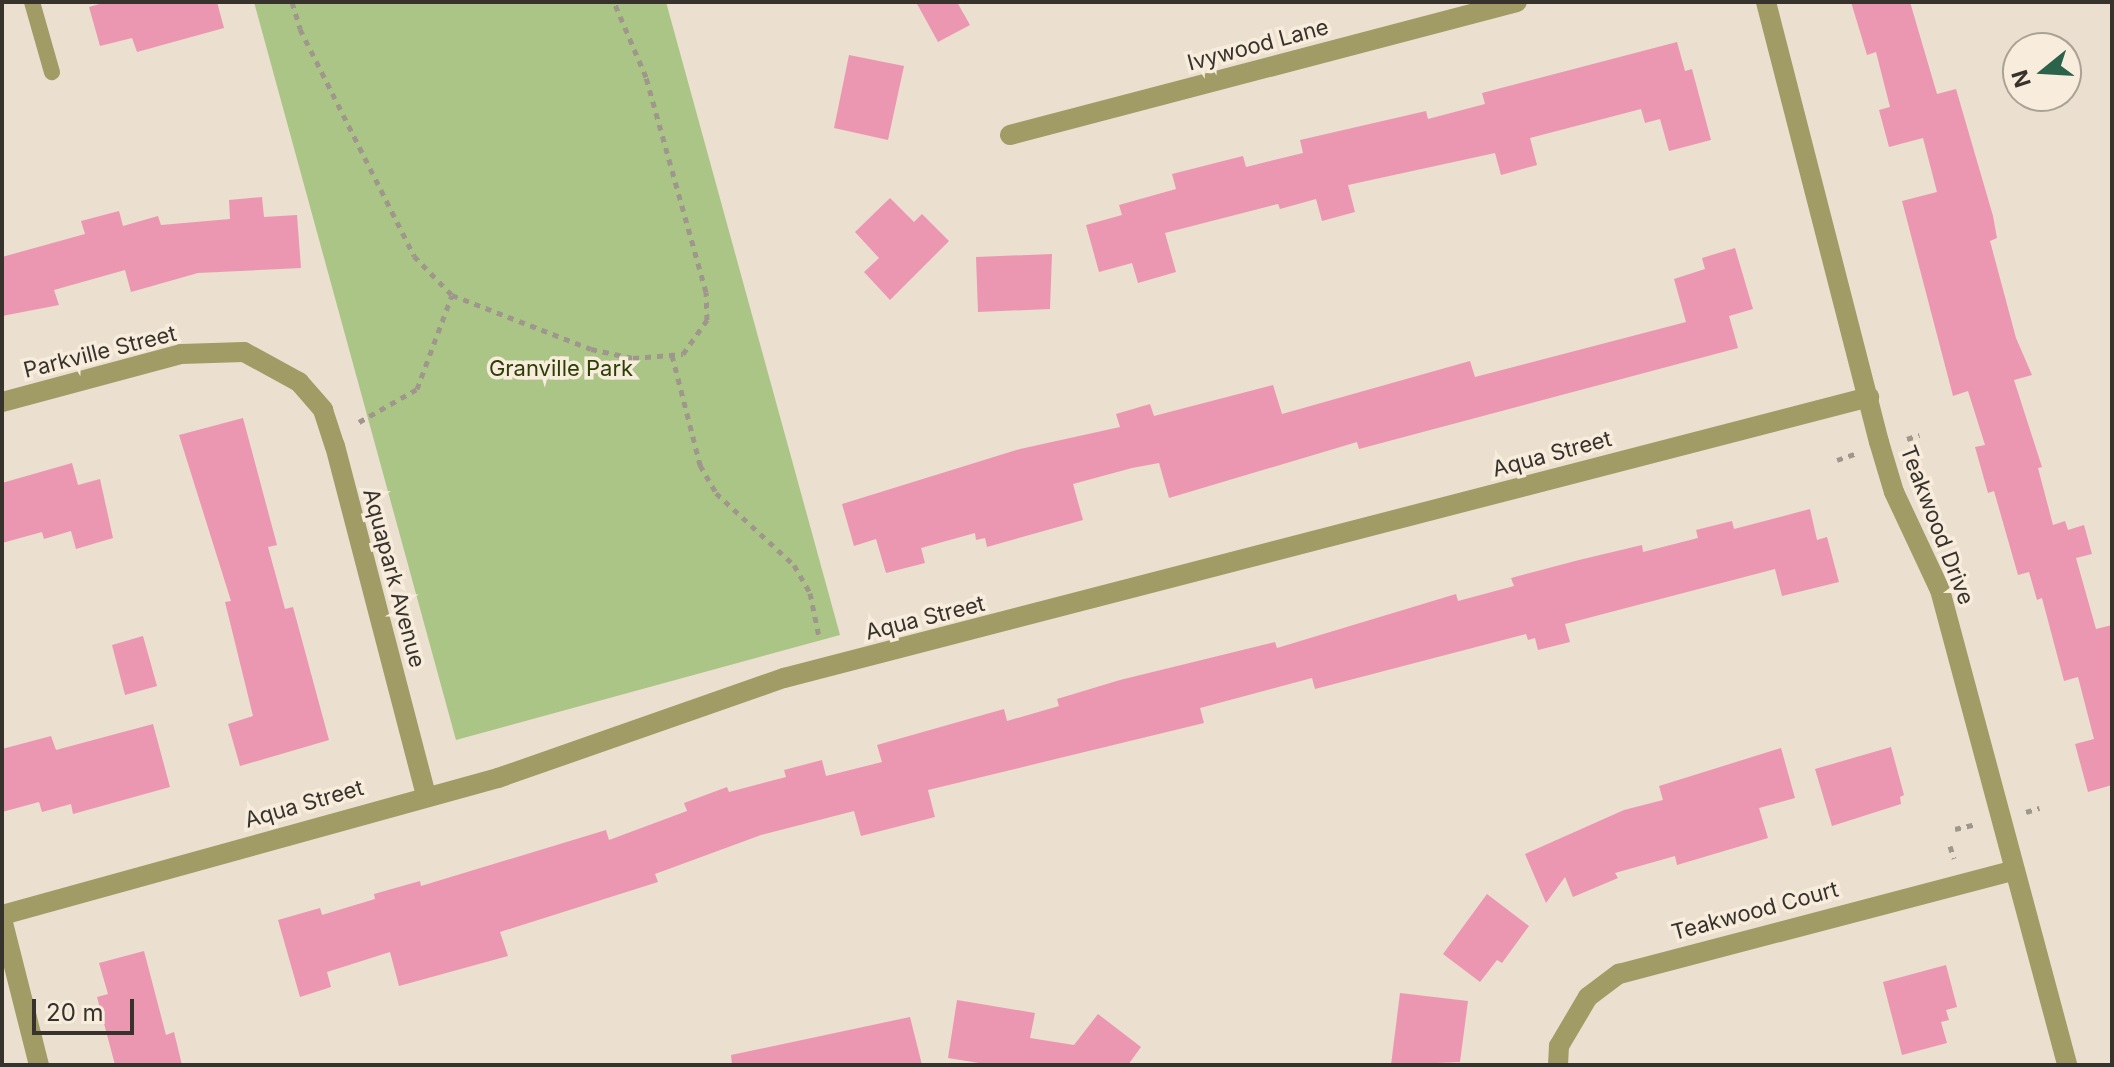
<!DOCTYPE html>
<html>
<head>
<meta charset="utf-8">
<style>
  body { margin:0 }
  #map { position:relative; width:2114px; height:1067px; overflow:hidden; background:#ebdfcf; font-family:Inter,sans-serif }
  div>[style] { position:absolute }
  .green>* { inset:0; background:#abc586 }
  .building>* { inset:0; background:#ec97b2 }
  .path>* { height:5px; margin-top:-2.5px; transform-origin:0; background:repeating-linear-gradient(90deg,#a0978c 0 6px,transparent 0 12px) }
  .service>* { height:16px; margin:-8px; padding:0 8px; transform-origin:8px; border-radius:8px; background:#a19c65 }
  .minor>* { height:20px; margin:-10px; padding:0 10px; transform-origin:10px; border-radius:10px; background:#a19c65 }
  .tertiary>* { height:20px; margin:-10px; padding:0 10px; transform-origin:10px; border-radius:10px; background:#a19c65 }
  span { translate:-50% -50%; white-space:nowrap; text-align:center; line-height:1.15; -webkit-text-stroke:7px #f8ecdc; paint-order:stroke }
  .street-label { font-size:22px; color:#37322c }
  .park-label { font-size:22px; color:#2c3f05 }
  .frame { position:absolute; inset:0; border:4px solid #37322c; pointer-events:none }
  .north { position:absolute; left:2002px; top:32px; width:80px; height:80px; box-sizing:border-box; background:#f8ecdc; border:2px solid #aba296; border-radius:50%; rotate:252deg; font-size:22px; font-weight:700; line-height:32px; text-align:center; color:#37322c }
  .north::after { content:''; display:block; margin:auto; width:28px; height:36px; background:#2a624a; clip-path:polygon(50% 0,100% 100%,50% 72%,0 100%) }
  .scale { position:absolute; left:32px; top:999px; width:102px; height:36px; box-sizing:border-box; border:4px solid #37322c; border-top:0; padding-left:10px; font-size:24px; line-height:28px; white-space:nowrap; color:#37322c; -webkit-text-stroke:6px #f8ecdc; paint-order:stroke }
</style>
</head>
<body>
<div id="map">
  <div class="green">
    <i style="clip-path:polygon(254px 2px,666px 2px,840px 635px,456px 740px)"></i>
  </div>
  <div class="building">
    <i style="clip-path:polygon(106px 2px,217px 2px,224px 28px,137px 52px,132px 38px,100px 46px,89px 7px)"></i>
    <i style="clip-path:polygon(916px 2px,957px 2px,970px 25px,938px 42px)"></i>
    <i style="clip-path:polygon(1851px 2px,1910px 2px,1937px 94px,1956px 89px,1993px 216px,1997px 238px,1990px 241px,2016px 338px,2032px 375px,2014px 380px,2042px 467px,2038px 468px,2053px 525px,2065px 521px,2068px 530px,2084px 525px,2092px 554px,2076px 558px,2096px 629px,2112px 625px,2112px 785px,2088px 792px,2075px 744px,2094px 739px,2078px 677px,2064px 681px,2042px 598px,2037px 600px,2029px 572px,2018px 575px,1994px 491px,1988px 493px,1975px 447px,1985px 445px,1968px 391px,1953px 396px,1902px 201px,1937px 192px,1923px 138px,1889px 147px,1879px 110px,1890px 107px,1876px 52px,1867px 55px)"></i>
    <i style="clip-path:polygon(1677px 42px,1685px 71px,1692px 69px,1711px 140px,1669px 151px,1660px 119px,1645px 123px,1641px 109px,1530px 138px,1537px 165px,1501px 175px,1495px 153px,1348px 185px,1355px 212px,1322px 221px,1316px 199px,1280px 209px,1278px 204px,1165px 233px,1176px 272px,1138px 283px,1132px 263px,1099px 272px,1086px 225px,1122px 215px,1119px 205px,1176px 189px,1172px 174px,1243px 156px,1246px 167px,1303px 153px,1300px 140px,1426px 111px,1428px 119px,1485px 104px,1482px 93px)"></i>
    <i style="clip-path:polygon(849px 55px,904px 66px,888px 140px,834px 128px)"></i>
    <i style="clip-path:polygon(262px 197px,264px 217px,297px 215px,301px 268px,198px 273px,131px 292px,125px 270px,54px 290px,59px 305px,2px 316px,2px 257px,85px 234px,81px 221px,119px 211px,123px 226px,158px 216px,161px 225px,230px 219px,229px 200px)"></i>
    <i style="clip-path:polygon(890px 198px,914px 222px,922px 214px,949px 241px,890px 300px,864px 272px,879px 258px,855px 232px)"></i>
    <i style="clip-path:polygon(1735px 248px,1753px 309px,1729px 316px,1738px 348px,1359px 449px,1357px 442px,1169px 498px,1159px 463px,1132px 468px,1073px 484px,1083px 520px,987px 547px,985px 538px,976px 540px,975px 533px,921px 548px,925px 563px,886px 573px,876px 539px,854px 546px,842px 504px,1020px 449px,1120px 427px,1116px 414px,1150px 404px,1154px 416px,1273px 385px,1282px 414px,1470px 361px,1475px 377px,1686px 322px,1674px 279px,1705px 269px,1702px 258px)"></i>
    <i style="clip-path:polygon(1052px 254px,1050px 309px,978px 312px,976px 257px)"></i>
    <i style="clip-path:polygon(243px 418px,277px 545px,268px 547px,285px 609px,293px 607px,329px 740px,240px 766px,228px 724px,253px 716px,225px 602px,231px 601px,179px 435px)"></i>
    <i style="clip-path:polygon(72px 463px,78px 485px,100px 479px,113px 538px,76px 549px,71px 531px,44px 539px,42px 532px,2px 543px,2px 483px)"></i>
    <i style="clip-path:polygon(1810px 509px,1817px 540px,1827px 537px,1839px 582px,1782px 596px,1775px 569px,1565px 624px,1570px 642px,1538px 650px,1535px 638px,1528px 640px,1526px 634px,1315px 689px,1312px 678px,1200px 708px,1204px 723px,928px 790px,935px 817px,861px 836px,854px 811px,761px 835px,655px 874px,658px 882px,500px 932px,508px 956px,399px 986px,390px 952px,327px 972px,331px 987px,300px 997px,278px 920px,320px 908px,322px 915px,375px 899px,374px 894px,420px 881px,421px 886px,606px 830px,609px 840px,687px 811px,684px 803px,727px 787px,729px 792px,786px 777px,784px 770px,822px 760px,826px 776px,882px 762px,877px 745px,1004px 709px,1007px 721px,1059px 706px,1057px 699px,1120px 680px,1275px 642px,1277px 648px,1456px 594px,1458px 601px,1514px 586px,1511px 578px,1579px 560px,1642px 545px,1643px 552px,1698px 538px,1696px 530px,1732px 521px,1734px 529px)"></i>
    <i style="clip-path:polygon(143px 636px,157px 686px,125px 695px,112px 645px)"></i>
    <i style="clip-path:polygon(153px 724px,170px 787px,73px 814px,71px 804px,42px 812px,39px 802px,2px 812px,2px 749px,51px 736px,56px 750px)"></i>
    <i style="clip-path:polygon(1891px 747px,1904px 795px,1900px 797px,1901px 804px,1832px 826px,1815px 769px)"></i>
    <i style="clip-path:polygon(1781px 748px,1795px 798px,1759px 808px,1768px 838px,1677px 865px,1675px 856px,1615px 873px,1618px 878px,1573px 897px,1565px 877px,1546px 903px,1525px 854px,1624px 810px,1663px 800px,1659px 786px)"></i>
    <i style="clip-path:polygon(1487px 894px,1529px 926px,1502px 963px,1497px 960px,1480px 982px,1443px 954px)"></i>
    <i style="clip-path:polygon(144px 951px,166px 1035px,174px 1032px,182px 1065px,115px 1065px,97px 997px,108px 994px,99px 963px)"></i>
    <i style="clip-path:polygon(1946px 965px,1957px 1007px,1946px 1010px,1949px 1020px,1941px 1022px,1947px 1043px,1902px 1055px,1883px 982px)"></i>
    <i style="clip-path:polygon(1400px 993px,1468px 1001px,1460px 1062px,1391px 1065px)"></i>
    <i style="clip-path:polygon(957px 1000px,1035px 1013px,1030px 1038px,1074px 1045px,1098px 1014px,1141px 1047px,1128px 1065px,991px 1065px,948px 1058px)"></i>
    <i style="clip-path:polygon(910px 1017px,922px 1065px,732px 1065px,731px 1055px)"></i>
  </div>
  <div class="path">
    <i style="left:292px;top:2px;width:28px;rotate:73deg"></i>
    <i style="left:300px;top:29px;width:254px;rotate:63.3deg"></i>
    <i style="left:414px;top:256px;width:54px;rotate:45.7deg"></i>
    <i style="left:452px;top:295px;width:149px;rotate:21.2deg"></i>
    <i style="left:591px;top:349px;width:43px;rotate:12.1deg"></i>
    <i style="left:633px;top:358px;width:50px;rotate:-4.6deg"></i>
    <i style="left:683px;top:354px;width:42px;rotate:-54.8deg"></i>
    <i style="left:707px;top:320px;width:28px;rotate:-92deg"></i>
    <i style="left:706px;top:292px;width:223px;rotate:-105.6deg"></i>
    <i style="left:646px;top:77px;width:82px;rotate:-113.1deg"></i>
    <i style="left:672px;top:355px;width:114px;rotate:75.7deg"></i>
    <i style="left:700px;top:465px;width:32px;rotate:60deg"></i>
    <i style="left:716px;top:493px;width:106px;rotate:42.7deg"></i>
    <i style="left:794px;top:565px;width:32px;rotate:60deg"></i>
    <i style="left:810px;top:593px;width:45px;rotate:78.4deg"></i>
    <i style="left:359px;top:422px;width:67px;rotate:-29.6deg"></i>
    <i style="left:417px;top:389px;width:100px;rotate:-69.6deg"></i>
    <i style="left:1907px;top:439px;width:13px;rotate:-18deg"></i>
    <i style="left:1837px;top:460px;width:21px;rotate:-19deg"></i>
    <i style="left:2026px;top:812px;width:14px;rotate:-17deg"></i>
    <i style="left:1955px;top:829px;width:22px;rotate:-13deg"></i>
    <i style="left:1950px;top:846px;width:13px;rotate:72deg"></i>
  </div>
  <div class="service">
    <i style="left:32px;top:2px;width:73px;rotate:74.1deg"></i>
  </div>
  <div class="minor">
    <i style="left:1010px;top:135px;width:524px;rotate:-14.7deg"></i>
    <i style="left:2px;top:402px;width:185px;rotate:-15deg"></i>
    <i style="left:181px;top:354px;width:63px;rotate:-1.8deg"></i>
    <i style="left:244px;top:352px;width:63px;rotate:28.6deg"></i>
    <i style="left:299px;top:382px;width:37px;rotate:49deg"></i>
    <i style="left:323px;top:410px;width:38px;rotate:72deg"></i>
    <i style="left:335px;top:446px;width:361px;rotate:75.4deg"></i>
    <i style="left:2px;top:915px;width:515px;rotate:-15.44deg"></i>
    <i style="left:498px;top:778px;width:303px;rotate:-19.3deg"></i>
    <i style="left:784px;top:678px;width:1121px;rotate:-14.52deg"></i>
    <i style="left:2px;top:919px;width:151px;rotate:75.8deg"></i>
    <i style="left:1558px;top:1065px;width:19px;rotate:-87deg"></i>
    <i style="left:1559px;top:1046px;width:57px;rotate:-59.4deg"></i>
    <i style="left:1588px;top:997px;width:39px;rotate:-37deg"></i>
    <i style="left:1619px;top:974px;width:409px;rotate:-14.7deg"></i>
  </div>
  <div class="tertiary">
    <i style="left:1766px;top:2px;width:454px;rotate:75.6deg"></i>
    <i style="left:1879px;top:442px;width:52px;rotate:73.3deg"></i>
    <i style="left:1894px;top:492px;width:108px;rotate:64.9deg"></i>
    <i style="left:1940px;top:590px;width:492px;rotate:75deg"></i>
  </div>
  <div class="street-label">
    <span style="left:1258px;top:45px;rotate:-15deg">Ivywood Lane</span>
    <span style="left:100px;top:352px;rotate:-14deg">Parkville Street</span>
    <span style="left:1552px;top:454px;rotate:-15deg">Aqua Street</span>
    <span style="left:1937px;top:525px;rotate:69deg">Teakwood Drive</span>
    <span style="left:394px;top:578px;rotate:75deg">Aquapark Avenue</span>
    <span style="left:925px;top:618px;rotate:-14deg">Aqua Street</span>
    <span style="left:304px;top:804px;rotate:-16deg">Aqua Street</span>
    <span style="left:1755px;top:911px;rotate:-15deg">Teakwood Court</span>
  </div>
  <div class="park-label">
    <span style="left:561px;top:369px">Granville Park</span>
  </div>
  <div class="frame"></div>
  <div class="north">N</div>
  <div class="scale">20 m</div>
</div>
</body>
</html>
